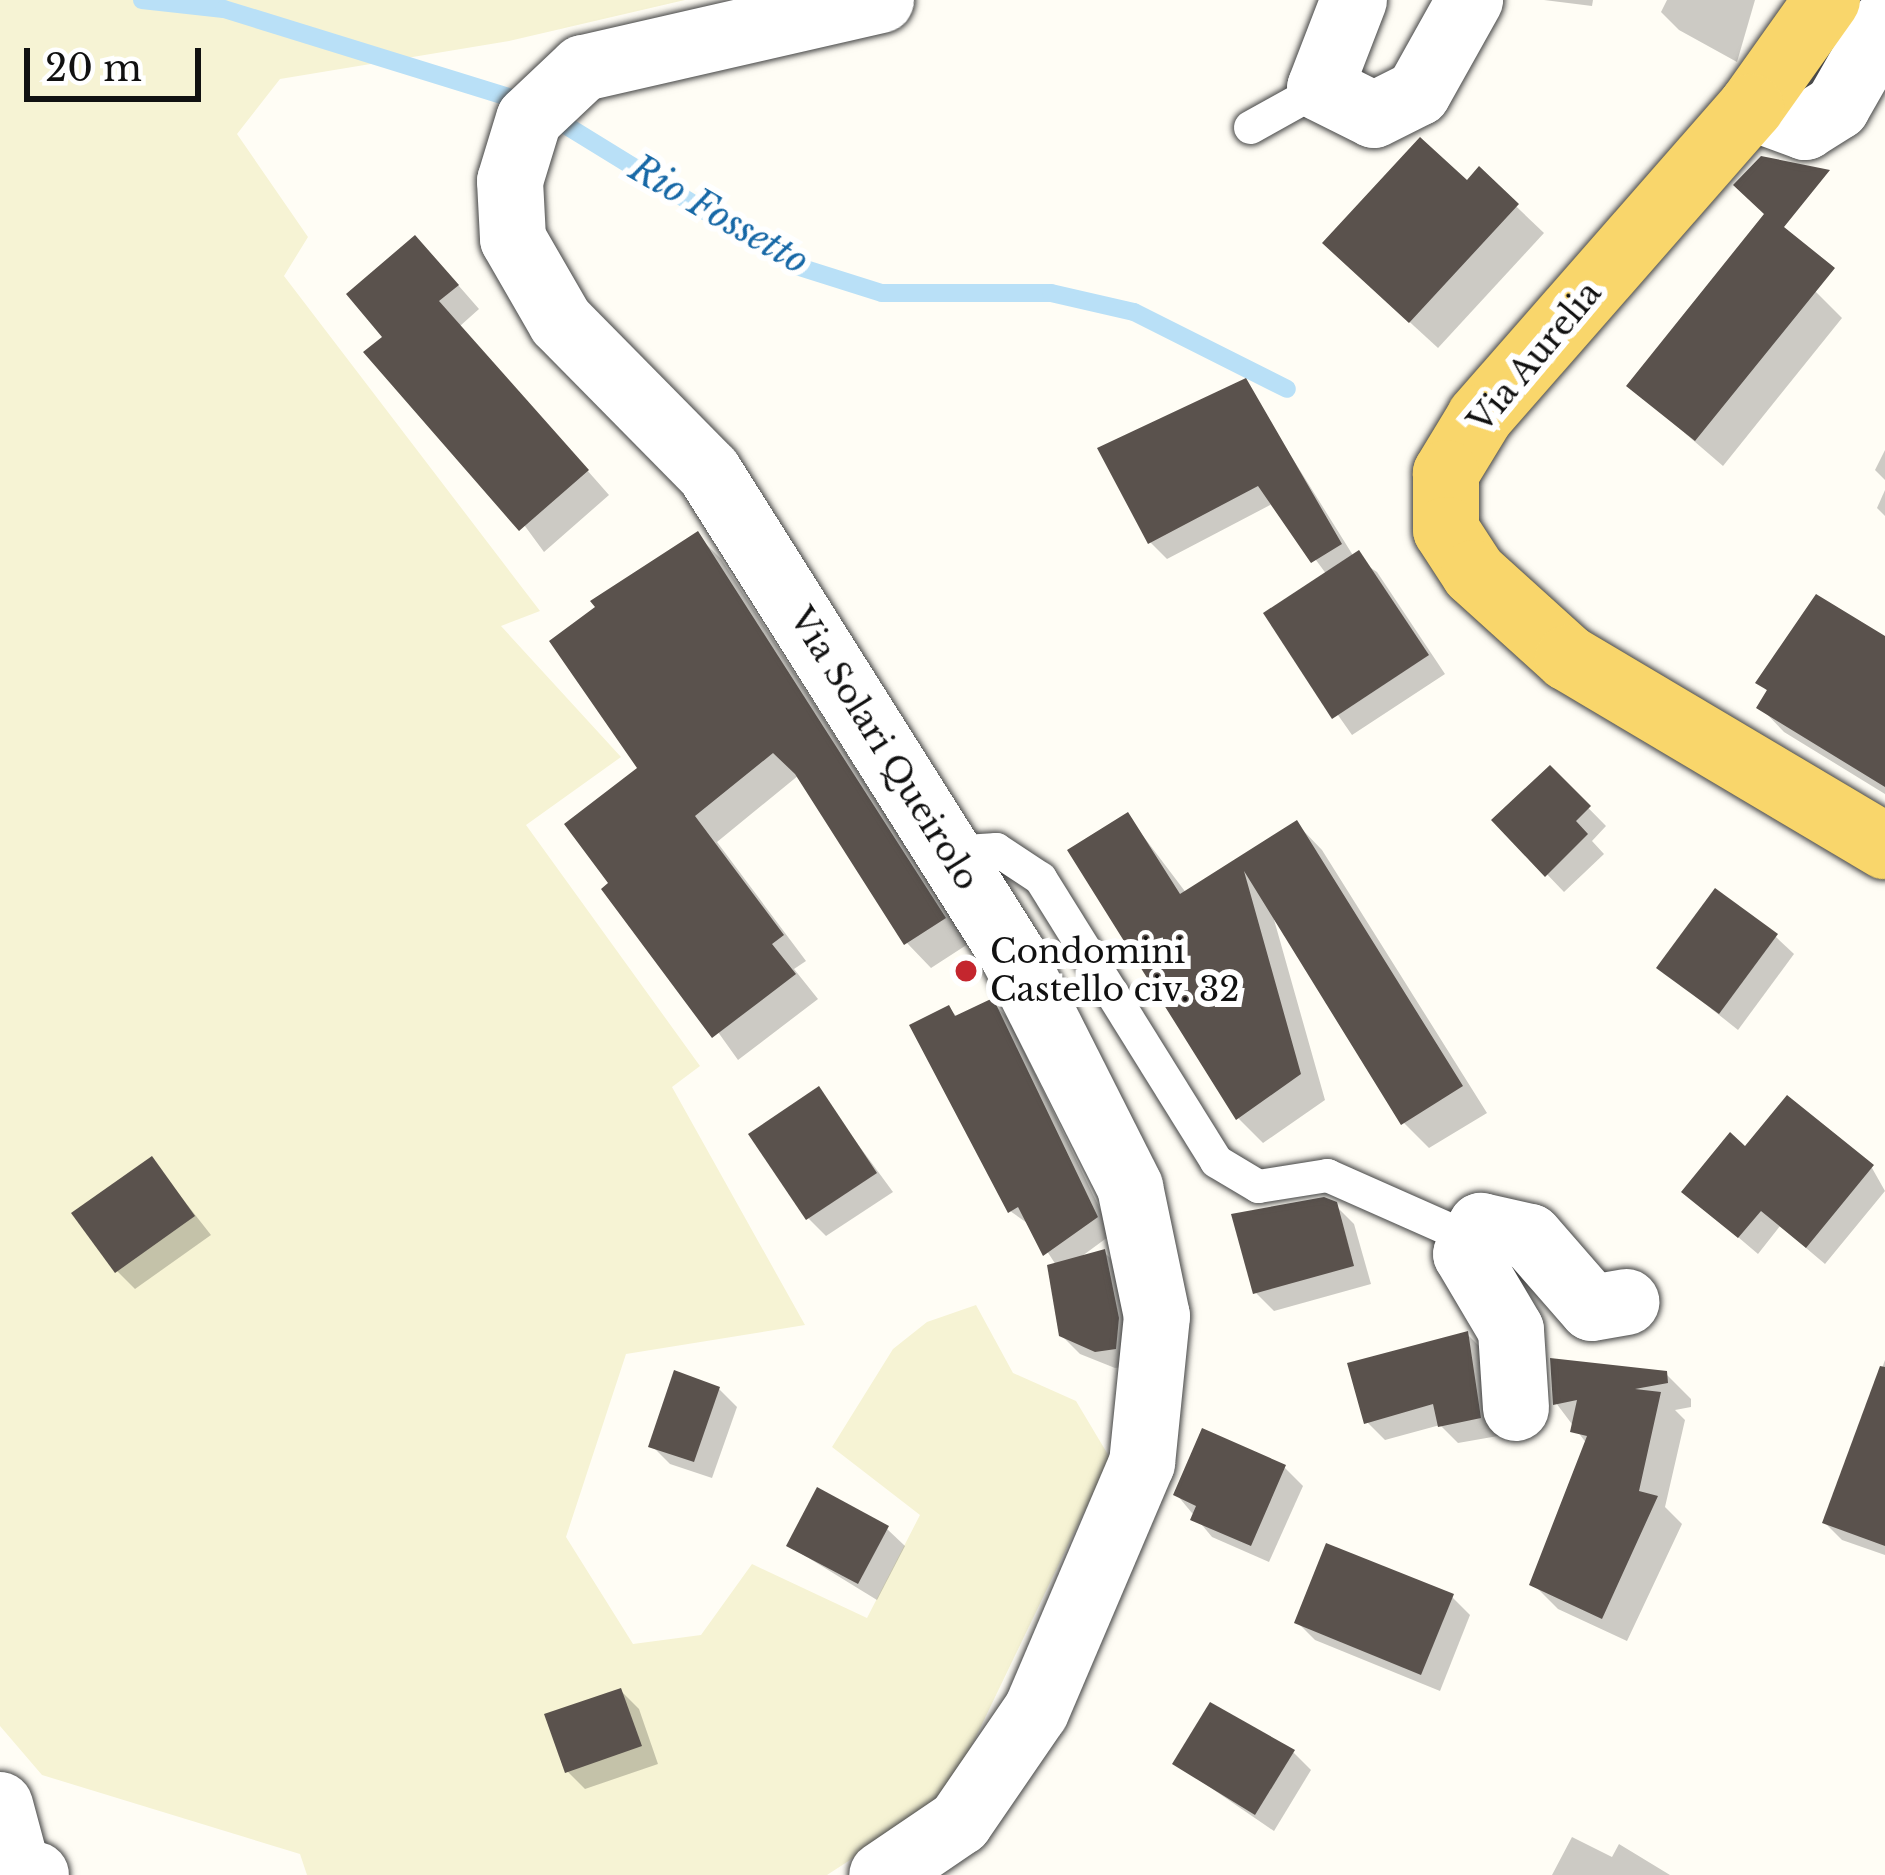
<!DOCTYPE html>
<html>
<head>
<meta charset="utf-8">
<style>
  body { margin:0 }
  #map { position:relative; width:1885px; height:1875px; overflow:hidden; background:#fffdf5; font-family:"Libre Baskerville",serif }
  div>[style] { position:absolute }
  .farmland>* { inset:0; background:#f6f3d4 }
  .shadow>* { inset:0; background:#0003 }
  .stream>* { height:18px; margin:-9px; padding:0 9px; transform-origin:9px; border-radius:9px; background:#b9e0f7 }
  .building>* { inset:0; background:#5a524d }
  .roads { filter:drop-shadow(0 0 3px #444) drop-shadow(0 0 3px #444) }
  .service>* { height:33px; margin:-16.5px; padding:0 16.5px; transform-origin:16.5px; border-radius:16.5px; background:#fff }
  .minor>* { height:66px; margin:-33px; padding:0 33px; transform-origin:33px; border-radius:33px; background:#fff }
  .tertiary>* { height:66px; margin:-33px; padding:0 33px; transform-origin:33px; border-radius:33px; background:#fff }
  .primary>* { height:66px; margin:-33px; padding:0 33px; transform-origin:33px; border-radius:33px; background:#f9d66b }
  .dots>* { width:33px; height:33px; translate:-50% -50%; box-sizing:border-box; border:6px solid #fff; border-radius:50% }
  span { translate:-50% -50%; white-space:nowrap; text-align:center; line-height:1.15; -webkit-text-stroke:12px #fff; paint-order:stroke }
  .street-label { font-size:33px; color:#111 }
  .poi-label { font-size:33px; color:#111 }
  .left { translate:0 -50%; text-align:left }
  .water-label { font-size:36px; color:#1768a6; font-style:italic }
  .scale { position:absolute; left:24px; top:48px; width:177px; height:54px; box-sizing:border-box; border:6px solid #111; border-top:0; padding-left:15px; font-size:36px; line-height:42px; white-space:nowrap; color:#111; -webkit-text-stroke:9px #fff; paint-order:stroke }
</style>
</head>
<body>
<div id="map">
  <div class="farmland">
    <i style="clip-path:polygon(0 0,685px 0,509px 41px,280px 79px,237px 134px,308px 237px,284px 276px,540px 611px,501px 626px,621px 757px,526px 825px,700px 1066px,672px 1087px,805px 1325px,626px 1354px,566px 1537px,633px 1644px,701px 1635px,752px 1564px,867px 1618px,920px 1515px,832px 1447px,893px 1349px,927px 1322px,976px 1305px,1013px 1373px,1076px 1401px,1110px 1458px,947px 1797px,827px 1875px,307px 1875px,300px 1854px,42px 1775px,0 1726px)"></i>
  </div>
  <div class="shadow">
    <i style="clip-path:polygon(1544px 0,1593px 0,1592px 6px)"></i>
    <i style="clip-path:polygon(1667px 0,1755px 0,1737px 62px,1679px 30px,1661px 12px)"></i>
    <i style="clip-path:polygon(1479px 171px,1544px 233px,1438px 348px,1353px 270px)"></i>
    <i style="clip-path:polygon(438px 262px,479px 309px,460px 326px,609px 495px,544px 552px,386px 337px)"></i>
    <i style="clip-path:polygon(1815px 291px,1842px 318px,1723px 466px,1630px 386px)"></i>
    <i style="clip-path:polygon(1245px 382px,1354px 557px,1377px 572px,1445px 674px,1352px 735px,1267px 614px,1327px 575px,1274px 503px,1167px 559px,1150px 542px)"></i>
    <i style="clip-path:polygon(1885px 450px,1885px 480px,1875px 470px)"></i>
    <i style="clip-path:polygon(1885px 490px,1885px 516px,1877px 508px)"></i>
    <i style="clip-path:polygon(697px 535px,721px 559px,968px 944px,931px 968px,907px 943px,799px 775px,717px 842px,806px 961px,794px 969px,818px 999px,738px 1060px,612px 884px)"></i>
    <i style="clip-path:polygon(1885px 640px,1885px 794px,1784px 732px,1760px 707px,1769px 693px,1759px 682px)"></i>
    <i style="clip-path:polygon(1550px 769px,1606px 826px,1592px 841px,1604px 854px,1564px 892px,1495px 820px)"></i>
    <i style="clip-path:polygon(1128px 816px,1187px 894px,1297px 824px,1322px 850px,1487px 1113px,1429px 1148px,1404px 1123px,1273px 916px,1325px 1100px,1263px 1143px,1238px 1118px)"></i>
    <i style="clip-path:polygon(1776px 937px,1794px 954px,1738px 1030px,1660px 968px)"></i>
    <i style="clip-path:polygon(992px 1002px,1008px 1018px,1112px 1234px,1078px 1259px,1104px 1252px,1122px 1270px,1133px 1366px,1115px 1368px,1080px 1354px,1061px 1335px,1056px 1265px,1030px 1225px,1010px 1211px,949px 1008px,958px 1018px)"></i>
    <i style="clip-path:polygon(818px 1090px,893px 1192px,826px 1236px,808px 1218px)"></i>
    <i style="clip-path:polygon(1746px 1150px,1872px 1168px,1885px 1191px,1825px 1264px,1780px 1226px,1758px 1254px,1685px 1192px)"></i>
    <i style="clip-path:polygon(152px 1160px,211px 1235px,135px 1289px,117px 1271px)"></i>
    <i style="clip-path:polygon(1335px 1205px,1354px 1224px,1371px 1284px,1274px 1311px,1256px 1293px)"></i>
    <i style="clip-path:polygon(1467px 1334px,1485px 1352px,1498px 1436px,1458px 1443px,1440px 1425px,1385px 1440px,1367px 1422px)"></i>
    <i style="clip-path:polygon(1885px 1360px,1885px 1555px,1842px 1540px,1825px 1523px)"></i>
    <i style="clip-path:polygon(1666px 1374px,1691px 1399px,1691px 1407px,1675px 1410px,1685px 1420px,1665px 1507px,1682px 1524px,1627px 1641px,1558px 1609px,1533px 1584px,1587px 1444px,1556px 1403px)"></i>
    <i style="clip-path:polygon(719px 1389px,737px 1407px,712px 1478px,670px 1464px,652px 1446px)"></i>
    <i style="clip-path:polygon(1285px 1468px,1303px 1486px,1269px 1562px,1212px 1537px,1177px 1495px)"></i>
    <i style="clip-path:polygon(887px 1529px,905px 1546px,877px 1600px,789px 1546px)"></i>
    <i style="clip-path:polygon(1452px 1597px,1470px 1615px,1440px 1691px,1315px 1640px,1297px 1622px)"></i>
    <i style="clip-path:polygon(621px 1691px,639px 1709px,658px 1764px,585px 1789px,567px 1771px)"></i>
    <i style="clip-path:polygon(1293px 1752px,1311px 1770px,1274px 1831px,1176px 1764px)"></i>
    <i style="clip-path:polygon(1572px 1837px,1612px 1857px,1619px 1844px,1670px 1875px,1552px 1875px)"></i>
  </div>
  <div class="stream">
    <i style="left:142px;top:0;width:82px;rotate:6.3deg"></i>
    <i style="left:224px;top:9px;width:315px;rotate:17.2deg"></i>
    <i style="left:549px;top:115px;width:286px;rotate:31.6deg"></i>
    <i style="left:793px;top:265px;width:93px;rotate:17.5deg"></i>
    <i style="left:882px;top:293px;width:169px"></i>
    <i style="left:1051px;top:293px;width:85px;rotate:12.9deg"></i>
    <i style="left:1134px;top:312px;width:171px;rotate:26.7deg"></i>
  </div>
  <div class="building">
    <i style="clip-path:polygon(1420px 137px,1467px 180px,1479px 166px,1519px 204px,1409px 323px,1322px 243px)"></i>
    <i style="clip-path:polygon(1761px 156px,1830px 170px,1784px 227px,1835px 268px,1695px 441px,1626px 386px,1764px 214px,1733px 185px)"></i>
    <i style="clip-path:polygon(415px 235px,459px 285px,439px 301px,589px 470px,519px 531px,363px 352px,382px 337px,346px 294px)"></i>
    <i style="clip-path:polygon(1246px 378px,1342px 544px,1311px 563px,1258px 486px,1148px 544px,1097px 448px)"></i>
    <i style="clip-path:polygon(698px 531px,946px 918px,904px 945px,795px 774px,773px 753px,695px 816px,784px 935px,772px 944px,796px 974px,712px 1038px,601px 889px,608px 883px,564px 824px,637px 768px,549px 641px,595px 607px,590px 601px)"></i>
    <i style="clip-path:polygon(1359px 550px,1429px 655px,1332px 719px,1263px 613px)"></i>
    <i style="clip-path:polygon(1816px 594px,1885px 636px,1885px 787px,1756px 708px,1767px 690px,1755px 683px)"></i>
    <i style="clip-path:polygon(1550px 765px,1591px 806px,1576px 821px,1588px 834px,1545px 877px,1491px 820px)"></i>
    <i style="clip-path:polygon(1128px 812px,1180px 894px,1297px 820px,1463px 1086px,1401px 1125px,1244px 871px,1301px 1074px,1236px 1120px,1067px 850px)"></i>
    <i style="clip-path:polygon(1715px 888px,1778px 934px,1719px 1014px,1656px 968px)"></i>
    <i style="clip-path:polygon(993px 998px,1098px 1217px,1043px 1256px,1018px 1207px,1008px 1213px,909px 1025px,949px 1005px,955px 1016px)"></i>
    <i style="clip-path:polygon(819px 1086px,877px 1173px,806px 1220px,748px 1134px)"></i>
    <i style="clip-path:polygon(1787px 1095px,1874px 1165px,1806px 1248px,1761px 1211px,1738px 1238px,1681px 1192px,1730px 1132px,1745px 1146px)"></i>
    <i style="clip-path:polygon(152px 1156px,195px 1216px,115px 1273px,71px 1213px)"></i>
    <i style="clip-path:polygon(1324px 1197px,1337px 1202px,1354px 1266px,1253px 1294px,1231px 1214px)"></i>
    <i style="clip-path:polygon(1105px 1249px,1119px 1318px,1116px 1349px,1095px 1352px,1059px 1336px,1047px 1265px)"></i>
    <i style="clip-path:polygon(1468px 1331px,1481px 1418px,1438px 1427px,1433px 1404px,1364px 1424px,1347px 1363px)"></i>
    <i style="clip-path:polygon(1550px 1358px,1667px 1371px,1668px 1383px,1635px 1389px,1661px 1392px,1639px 1491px,1658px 1496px,1602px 1619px,1529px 1585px,1587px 1436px,1570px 1432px,1577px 1400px,1553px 1405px)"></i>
    <i style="clip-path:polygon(1880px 1366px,1885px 1367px,1885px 1546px,1822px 1523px)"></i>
    <i style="clip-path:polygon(674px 1370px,720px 1387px,694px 1462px,648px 1447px)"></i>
    <i style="clip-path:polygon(1202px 1428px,1286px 1465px,1251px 1546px,1190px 1520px,1196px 1506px,1173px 1495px)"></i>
    <i style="clip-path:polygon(817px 1487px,889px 1526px,858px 1584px,786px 1546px)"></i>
    <i style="clip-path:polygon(1326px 1543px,1454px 1594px,1421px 1675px,1294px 1623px)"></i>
    <i style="clip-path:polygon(621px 1688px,642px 1746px,565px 1773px,544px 1714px)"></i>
    <i style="clip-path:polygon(1210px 1702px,1295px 1750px,1255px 1815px,1172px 1764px)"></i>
  </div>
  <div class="roads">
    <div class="service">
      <i style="left:1250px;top:127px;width:80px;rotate:-29.1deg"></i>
      <i style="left:949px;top:852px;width:47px;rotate:-3.7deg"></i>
      <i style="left:996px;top:849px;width:53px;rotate:33.4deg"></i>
      <i style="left:1040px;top:878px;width:333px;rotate:58.1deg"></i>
      <i style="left:1216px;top:1161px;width:49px;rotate:30.8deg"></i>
      <i style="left:1258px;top:1186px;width:70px;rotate:-9.1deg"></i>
      <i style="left:1327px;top:1175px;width:161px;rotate:23.9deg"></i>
    </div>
    <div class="minor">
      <i style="left:1354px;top:0;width:94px;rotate:111.1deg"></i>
      <i style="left:1320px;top:88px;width:60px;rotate:26.6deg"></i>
      <i style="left:1374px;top:115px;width:49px;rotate:-26.6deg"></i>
      <i style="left:1418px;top:93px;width:107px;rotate:-60.8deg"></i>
      <i style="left:1751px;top:107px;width:58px;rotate:20.3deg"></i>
      <i style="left:1805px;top:127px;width:38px;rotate:-32deg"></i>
      <i style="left:1837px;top:107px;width:97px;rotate:-60.3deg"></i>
      <i style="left:1516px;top:1408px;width:78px;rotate:-93.7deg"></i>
      <i style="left:1511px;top:1330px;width:88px;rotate:-120.6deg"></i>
      <i style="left:1466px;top:1254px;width:32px;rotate:-62deg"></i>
      <i style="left:1481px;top:1226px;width:50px;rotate:12.7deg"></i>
      <i style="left:1530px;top:1237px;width:94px;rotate:48.9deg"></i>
      <i style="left:1592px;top:1308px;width:35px;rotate:-10deg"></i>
      <i style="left:0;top:1805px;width:69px;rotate:75deg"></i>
    </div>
    <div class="tertiary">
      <i style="left:881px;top:0;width:306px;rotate:167.1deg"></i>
      <i style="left:583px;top:68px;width:74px;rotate:136.6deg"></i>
      <i style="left:529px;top:119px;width:65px;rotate:107deg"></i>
      <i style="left:510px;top:181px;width:58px;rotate:87deg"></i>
      <i style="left:513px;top:239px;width:96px;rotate:60deg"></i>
      <i style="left:561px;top:322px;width:211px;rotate:45.4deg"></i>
      <i style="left:709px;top:472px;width:571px;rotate:57.81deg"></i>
      <i style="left:1013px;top:955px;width:260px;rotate:63.2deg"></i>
      <i style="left:1130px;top:1187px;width:132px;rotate:78.2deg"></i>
      <i style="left:1157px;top:1316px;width:148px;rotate:95.8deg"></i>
      <i style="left:1142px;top:1463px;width:270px;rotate:113.1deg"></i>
      <i style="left:1036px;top:1711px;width:135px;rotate:124.4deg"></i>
      <i style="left:960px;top:1822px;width:94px;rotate:145.8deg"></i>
      <i style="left:0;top:1873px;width:36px;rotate:3deg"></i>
    </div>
    <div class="primary">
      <i style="left:1827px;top:0;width:131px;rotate:125.4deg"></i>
      <i style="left:1751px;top:107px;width:412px;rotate:131.2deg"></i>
      <i style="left:1480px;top:417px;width:66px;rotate:121.3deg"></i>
      <i style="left:1446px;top:473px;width:57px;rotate:90deg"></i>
      <i style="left:1446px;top:530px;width:51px;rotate:56.9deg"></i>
      <i style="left:1474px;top:573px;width:127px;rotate:42.1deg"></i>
      <i style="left:1568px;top:658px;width:369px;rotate:30.7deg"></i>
    </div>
  </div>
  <div class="dots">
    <i style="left:966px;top:971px;background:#c4262e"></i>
  </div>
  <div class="street-label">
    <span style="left:1535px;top:357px;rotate:-50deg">Via Aurelia</span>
    <span style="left:884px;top:749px;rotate:58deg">Via Solari Queirolo</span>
  </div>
  <div class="poi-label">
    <span class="left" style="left:990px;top:971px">Condomini<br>Castello civ. 32</span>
  </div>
  <div class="water-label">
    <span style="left:719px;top:215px;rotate:30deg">Rio Fossetto</span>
  </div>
  <div class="scale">20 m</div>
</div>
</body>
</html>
